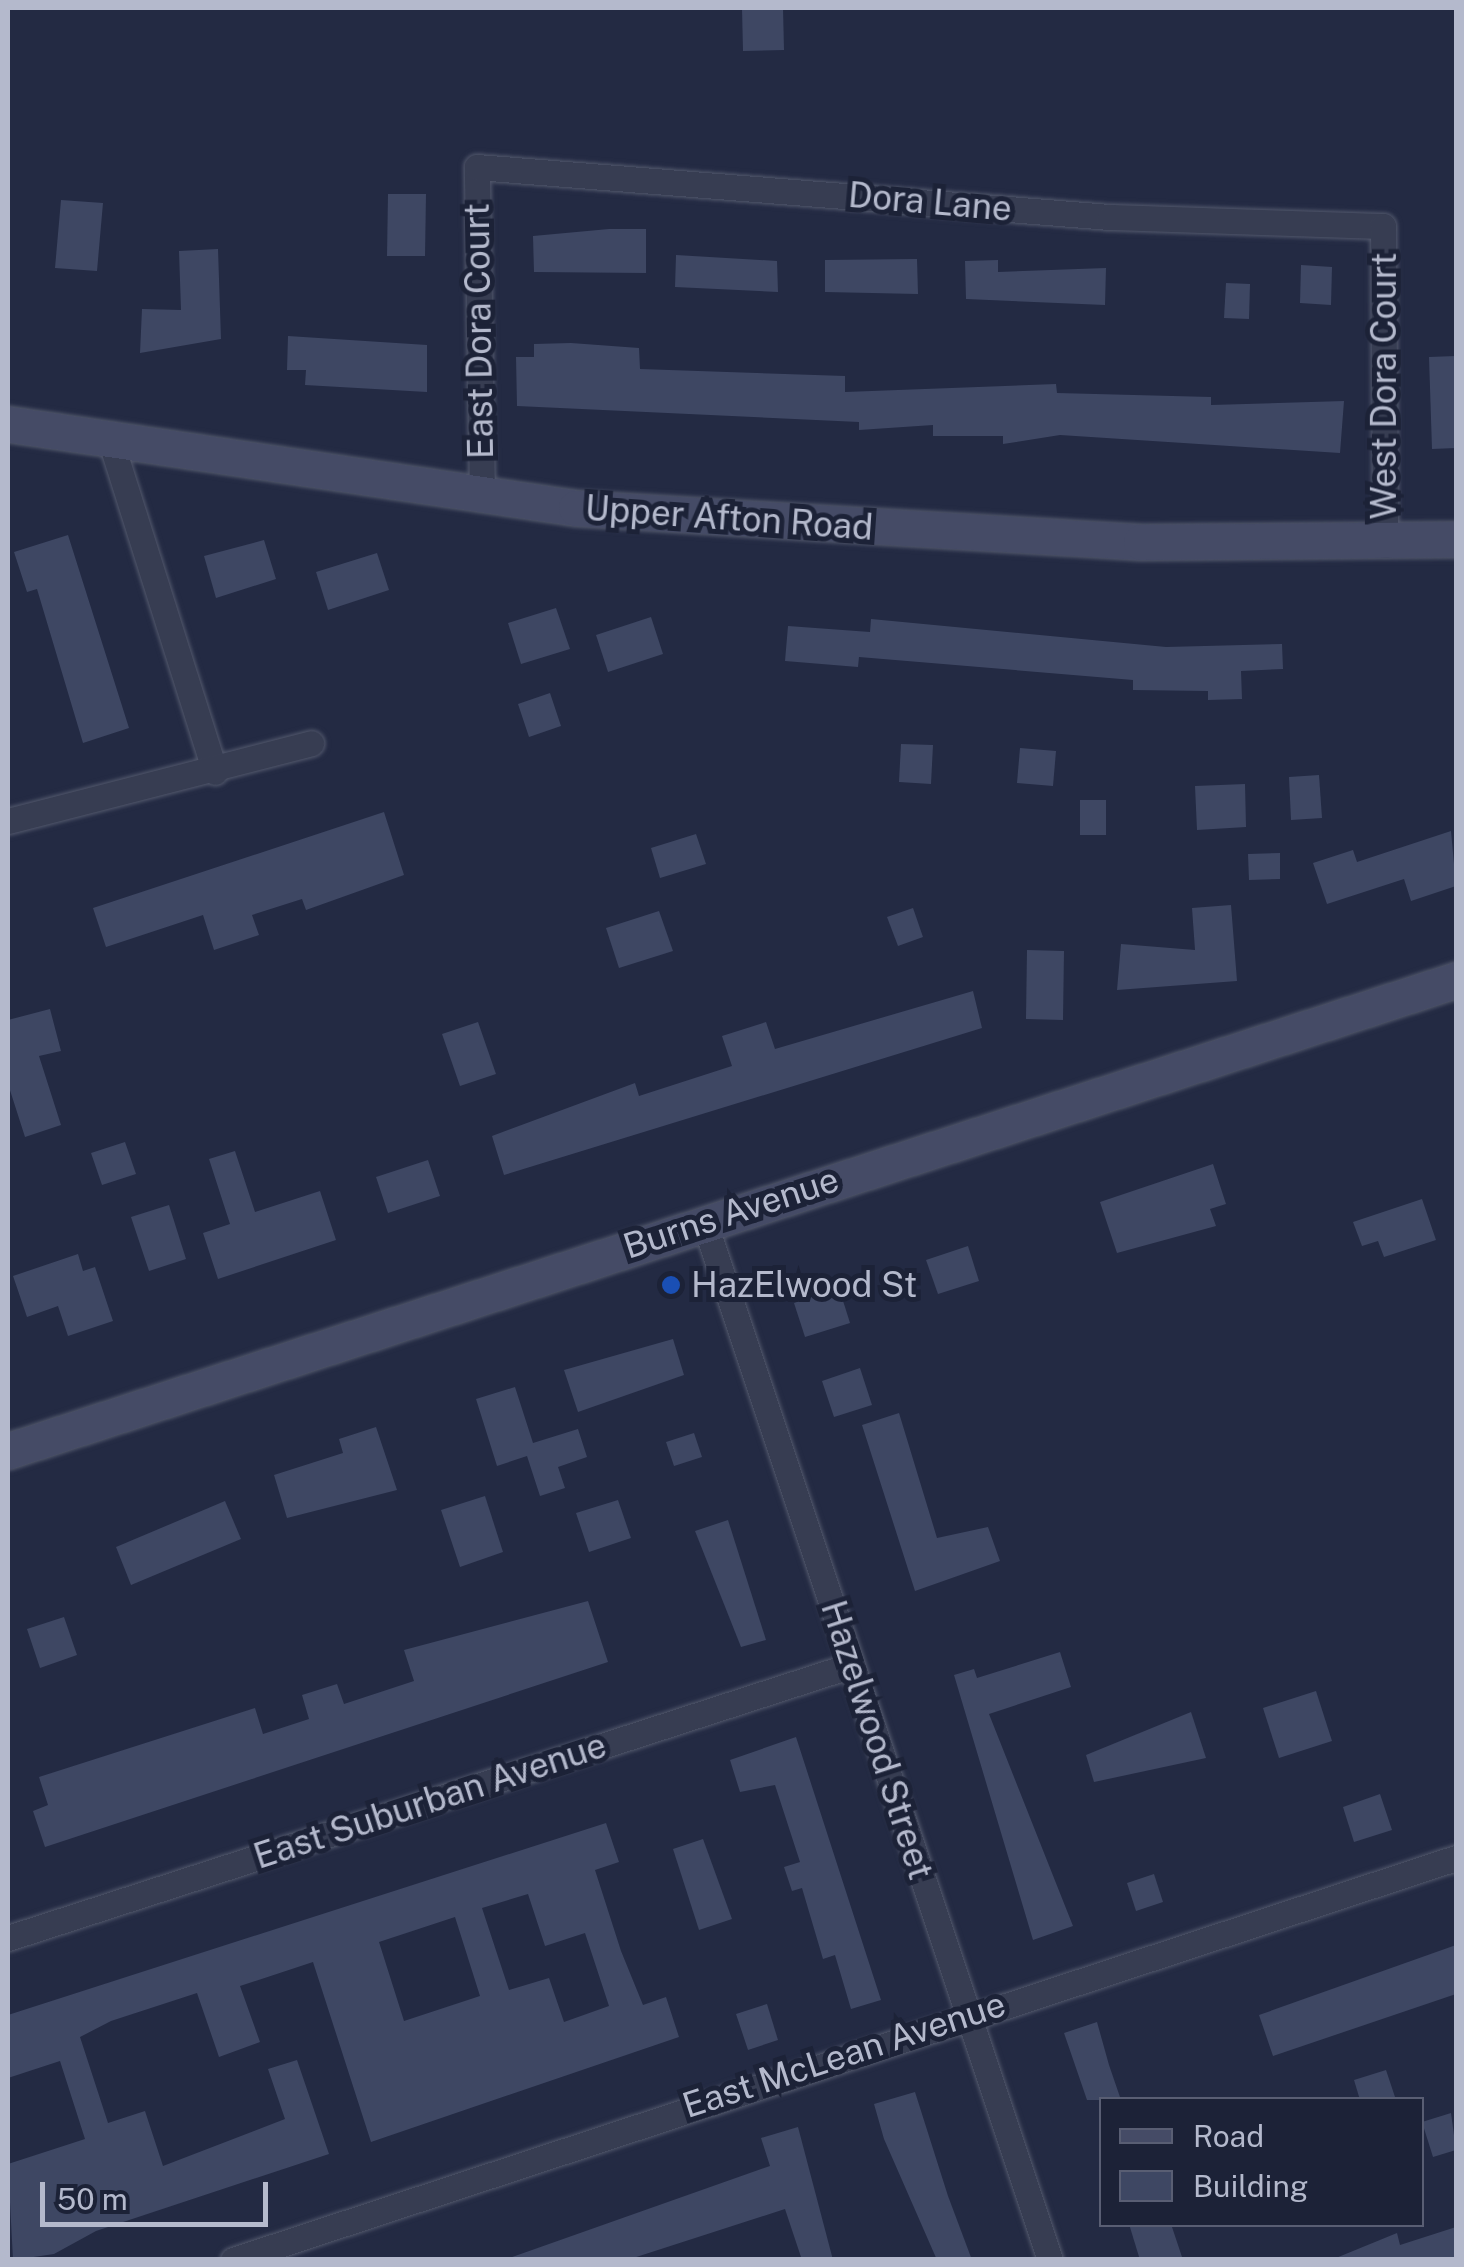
<!DOCTYPE html>
<html>
<head>
<meta charset="utf-8">
<style>
  body { margin:0 }
  #map { position:relative; width:1464px; height:2267px; overflow:hidden; background:#232a43; font-family:"Public Sans",sans-serif }
  div>[style] { position:absolute }
  .building>* { inset:0; background:#3e4763 }
  .roads { filter:drop-shadow(0 0 2px #52586c) drop-shadow(0 0 2px #52586c) }
  .street>* { height:25px; margin:-12.5px; padding:0 12.5px; transform-origin:12.5px; border-radius:12.5px; background:#373d52 }
  .secondary>* { height:35px; margin:-17.5px; padding:0 17.5px; transform-origin:17.5px; border-radius:17.5px; background:#454b66 }
  .dots>* { width:28px; height:28px; translate:-50% -50%; box-sizing:border-box; border:5px solid #1c2237; border-radius:50% }
  span { translate:-50% -50%; white-space:nowrap; text-align:center; line-height:1.15; -webkit-text-stroke:10px #1c2237; paint-order:stroke }
  .street-label { font-size:35px; color:#b4b9cc }
  .poi-label { font-size:35px; color:#b4b9cc }
  .left { translate:0 -50%; text-align:left }
  .frame { position:absolute; inset:0; border:10px solid #b4b9cc; pointer-events:none }
  .legend { position:absolute; left:1099px; top:2097px; width:325px; height:130px; box-sizing:border-box; background:#1c2237; border:2px solid #595e73; margin:0; padding:12px 18px; list-style:none; font-size:30px; color:#b4b9cc }
  .legend li { display:flex; align-items:center; gap:20px; height:50px }
  .legend b { width:50px; border:2px solid #595e73 }
  .scale { position:absolute; left:40px; top:2182px; width:228px; height:45px; box-sizing:border-box; border:5px solid #b4b9cc; border-top:0; padding-left:12px; font-size:30px; line-height:35px; white-space:nowrap; color:#b4b9cc; -webkit-text-stroke:8px #1c2237; paint-order:stroke }
</style>
</head>
<body>
<div id="map">
  <div class="building">
    <i style="clip-path:polygon(742px 8px,783px 8px,784px 50px,743px 51px)"></i>
    <i style="clip-path:polygon(388px 194px,426px 194px,425px 256px,387px 256px)"></i>
    <i style="clip-path:polygon(61px 200px,103px 203px,97px 271px,55px 268px)"></i>
    <i style="clip-path:polygon(609px 229px,646px 229px,646px 273px,534px 272px,533px 236px)"></i>
    <i style="clip-path:polygon(218px 249px,221px 339px,140px 353px,142px 309px,181px 310px,179px 251px)"></i>
    <i style="clip-path:polygon(676px 255px,777px 261px,778px 292px,675px 287px)"></i>
    <i style="clip-path:polygon(917px 259px,918px 294px,825px 292px,825px 260px)"></i>
    <i style="clip-path:polygon(998px 260px,998px 272px,1106px 268px,1105px 305px,966px 299px,965px 261px)"></i>
    <i style="clip-path:polygon(1301px 265px,1332px 267px,1331px 305px,1300px 303px)"></i>
    <i style="clip-path:polygon(1226px 283px,1250px 284px,1249px 319px,1224px 318px)"></i>
    <i style="clip-path:polygon(288px 336px,427px 345px,427px 392px,305px 385px,306px 370px,287px 370px)"></i>
    <i style="clip-path:polygon(571px 343px,639px 348px,640px 369px,845px 376px,845px 392px,1056px 384px,1057px 393px,1211px 397px,1211px 405px,1344px 401px,1340px 453px,1060px 435px,1003px 444px,1003px 436px,933px 436px,933px 425px,859px 430px,859px 422px,517px 406px,516px 357px,534px 357px,534px 344px)"></i>
    <i style="clip-path:polygon(1456px 356px,1456px 448px,1432px 449px,1429px 357px)"></i>
    <i style="clip-path:polygon(68px 535px,129px 728px,83px 743px,37px 589px,27px 592px,14px 552px)"></i>
    <i style="clip-path:polygon(264px 540px,276px 579px,216px 598px,204px 556px)"></i>
    <i style="clip-path:polygon(377px 553px,389px 590px,328px 610px,316px 572px)"></i>
    <i style="clip-path:polygon(556px 608px,570px 649px,521px 664px,508px 623px)"></i>
    <i style="clip-path:polygon(651px 617px,663px 654px,608px 672px,596px 635px)"></i>
    <i style="clip-path:polygon(871px 619px,1166px 647px,1282px 644px,1283px 669px,1241px 671px,1242px 699px,1208px 700px,1208px 691px,1133px 690px,1133px 680px,859px 657px,858px 667px,785px 661px,788px 626px,870px 632px)"></i>
    <i style="clip-path:polygon(550px 693px,561px 726px,529px 737px,518px 704px)"></i>
    <i style="clip-path:polygon(901px 744px,933px 745px,931px 784px,899px 782px)"></i>
    <i style="clip-path:polygon(1020px 748px,1056px 751px,1053px 786px,1017px 783px)"></i>
    <i style="clip-path:polygon(1319px 775px,1322px 818px,1291px 820px,1289px 777px)"></i>
    <i style="clip-path:polygon(1245px 784px,1246px 827px,1197px 830px,1195px 786px)"></i>
    <i style="clip-path:polygon(1080px 800px,1106px 800px,1106px 835px,1080px 835px)"></i>
    <i style="clip-path:polygon(384px 812px,404px 875px,306px 910px,302px 899px,252px 915px,259px 935px,214px 950px,203px 915px,106px 947px,93px 908px)"></i>
    <i style="clip-path:polygon(1451px 831px,1456px 886px,1411px 901px,1404px 879px,1327px 904px,1313px 863px,1353px 850px,1357px 862px)"></i>
    <i style="clip-path:polygon(696px 834px,706px 864px,660px 878px,651px 848px)"></i>
    <i style="clip-path:polygon(1280px 853px,1280px 879px,1249px 880px,1248px 854px)"></i>
    <i style="clip-path:polygon(1231px 905px,1237px 981px,1117px 990px,1121px 944px,1195px 950px,1192px 908px)"></i>
    <i style="clip-path:polygon(913px 908px,923px 937px,898px 946px,887px 917px)"></i>
    <i style="clip-path:polygon(659px 911px,673px 951px,619px 968px,606px 928px)"></i>
    <i style="clip-path:polygon(1027px 950px,1064px 951px,1063px 1020px,1026px 1019px)"></i>
    <i style="clip-path:polygon(973px 991px,982px 1028px,504px 1175px,492px 1136px,635px 1083px,639px 1096px,732px 1066px,722px 1036px,766px 1022px,775px 1049px)"></i>
    <i style="clip-path:polygon(50px 1009px,61px 1051px,39px 1056px,61px 1125px,25px 1137px,8px 1084px,8px 1020px)"></i>
    <i style="clip-path:polygon(478px 1022px,496px 1074px,460px 1086px,442px 1034px)"></i>
    <i style="clip-path:polygon(125px 1142px,136px 1174px,102px 1185px,91px 1153px)"></i>
    <i style="clip-path:polygon(235px 1151px,255px 1212px,320px 1191px,336px 1240px,218px 1279px,203px 1233px,230px 1224px,209px 1159px)"></i>
    <i style="clip-path:polygon(428px 1160px,440px 1196px,388px 1213px,376px 1177px)"></i>
    <i style="clip-path:polygon(1213px 1164px,1226px 1204px,1210px 1209px,1216px 1226px,1117px 1253px,1100px 1202px)"></i>
    <i style="clip-path:polygon(1422px 1199px,1436px 1240px,1384px 1257px,1378px 1241px,1362px 1246px,1353px 1222px)"></i>
    <i style="clip-path:polygon(169px 1205px,186px 1259px,149px 1271px,131px 1217px)"></i>
    <i style="clip-path:polygon(968px 1246px,979px 1281px,938px 1294px,926px 1260px)"></i>
    <i style="clip-path:polygon(78px 1254px,83px 1271px,95px 1267px,113px 1321px,68px 1336px,58px 1306px,27px 1317px,13px 1276px)"></i>
    <i style="clip-path:polygon(839px 1288px,850px 1323px,805px 1337px,794px 1303px)"></i>
    <i style="clip-path:polygon(673px 1339px,684px 1375px,578px 1412px,564px 1370px)"></i>
    <i style="clip-path:polygon(860px 1368px,872px 1405px,834px 1417px,822px 1381px)"></i>
    <i style="clip-path:polygon(515px 1387px,533px 1443px,578px 1429px,587px 1457px,558px 1467px,565px 1488px,540px 1496px,527px 1456px,497px 1466px,476px 1399px)"></i>
    <i style="clip-path:polygon(899px 1413px,937px 1538px,988px 1527px,1000px 1561px,915px 1591px,862px 1425px)"></i>
    <i style="clip-path:polygon(376px 1427px,397px 1490px,287px 1518px,274px 1475px,343px 1453px,339px 1439px)"></i>
    <i style="clip-path:polygon(694px 1433px,702px 1457px,674px 1466px,666px 1442px)"></i>
    <i style="clip-path:polygon(485px 1496px,503px 1552px,460px 1567px,441px 1510px)"></i>
    <i style="clip-path:polygon(618px 1500px,631px 1538px,589px 1552px,576px 1513px)"></i>
    <i style="clip-path:polygon(225px 1501px,241px 1539px,131px 1585px,116px 1547px)"></i>
    <i style="clip-path:polygon(728px 1520px,766px 1640px,741px 1647px,695px 1531px)"></i>
    <i style="clip-path:polygon(588px 1601px,608px 1662px,45px 1847px,33px 1811px,48px 1805px,39px 1777px,255px 1708px,263px 1734px,309px 1719px,302px 1695px,337px 1684px,344px 1704px,414px 1681px,404px 1650px)"></i>
    <i style="clip-path:polygon(64px 1617px,77px 1655px,40px 1668px,27px 1629px)"></i>
    <i style="clip-path:polygon(1060px 1652px,1071px 1687px,989px 1714px,1073px 1926px,1033px 1940px,954px 1675px,974px 1669px,977px 1678px)"></i>
    <i style="clip-path:polygon(1316px 1691px,1332px 1741px,1279px 1758px,1263px 1708px)"></i>
    <i style="clip-path:polygon(1191px 1712px,1206px 1758px,1094px 1782px,1086px 1755px)"></i>
    <i style="clip-path:polygon(796px 1737px,881px 2000px,851px 2009px,835px 1955px,823px 1959px,802px 1888px,792px 1891px,784px 1867px,800px 1862px,775px 1785px,740px 1792px,730px 1760px)"></i>
    <i style="clip-path:polygon(1380px 1794px,1392px 1830px,1354px 1842px,1343px 1807px)"></i>
    <i style="clip-path:polygon(evenodd,606px 1823px,619px 1862px,595px 1870px,621px 1951px,643px 2005px,666px 1997px,679px 2037px,371px 2142px,313px 1962px,240px 1986px,260px 2042px,219px 2057px,197px 1993px,111px 2021px,80px 2037px,108px 2123px,145px 2111px,163px 2166px,285px 2119px,268px 2069px,297px 2060px,329px 2154px,96px 2231px,54px 2254px,13px 2260px,8px 2164px,85px 2139px,60px 2061px,8px 2078px,8px 2015px,606px 1823px,528px 1894px,545px 1946px,585px 1933px,609px 2006px,564px 2022px,549px 1978px,509px 1990px,482px 1908px,528px 1894px,606px 1823px,455px 1917px,480px 1996px,404px 2021px,379px 1942px,455px 1917px)"></i>
    <i style="clip-path:polygon(703px 1839px,732px 1919px,699px 1930px,673px 1849px)"></i>
    <i style="clip-path:polygon(1154px 1874px,1163px 1902px,1136px 1911px,1127px 1883px)"></i>
    <i style="clip-path:polygon(1456px 1945px,1456px 1994px,1273px 2056px,1259px 2015px)"></i>
    <i style="clip-path:polygon(767px 2004px,778px 2040px,748px 2050px,736px 2014px)"></i>
    <i style="clip-path:polygon(1097px 2022px,1109px 2065px,1121px 2100px,1087px 2100px,1064px 2033px)"></i>
    <i style="clip-path:polygon(1386px 2070px,1396px 2100px,1360px 2100px,1354px 2080px)"></i>
    <i style="clip-path:polygon(915px 2092px,948px 2196px,972px 2260px,937px 2260px,884px 2139px,874px 2104px)"></i>
    <i style="clip-path:polygon(1451px 2113px,1456px 2150px,1433px 2157px,1422px 2122px)"></i>
    <i style="clip-path:polygon(798px 2127px,833px 2260px,802px 2260px,785px 2209px,627px 2260px,504px 2260px,770px 2166px,761px 2138px)"></i>
    <i style="clip-path:polygon(1129px 2224px,1171px 2224px,1183px 2260px,1140px 2260px)"></i>
    <i style="clip-path:polygon(1456px 2227px,1456px 2260px,1331px 2260px,1397px 2233px,1400px 2245px)"></i>
  </div>
  <div class="roads">
    <div class="street">
      <i style="left:110px;top:439px;width:349px;rotate:72.5deg"></i>
      <i style="left:482px;top:496px;width:329px;rotate:-90.9deg"></i>
      <i style="left:477px;top:167px;width:635px;rotate:4.52deg"></i>
      <i style="left:1110px;top:217px;width:273px;rotate:1.9deg"></i>
      <i style="left:1383px;top:226px;width:319px;rotate:89.6deg"></i>
      <i style="left:8px;top:821px;width:313px;rotate:-14.4deg"></i>
      <i style="left:704px;top:1221px;width:1095px;rotate:71.58deg"></i>
      <i style="left:8px;top:1938px;width:887px;rotate:-17.92deg"></i>
      <i style="left:233px;top:2260px;width:1287px;rotate:-18.2deg"></i>
    </div>
    <div class="secondary">
      <i style="left:8px;top:424px;width:574px;rotate:8.41deg"></i>
      <i style="left:576px;top:508px;width:566px;rotate:3.44deg"></i>
      <i style="left:1141px;top:542px;width:315px;rotate:-0.5deg"></i>
      <i style="left:8px;top:1451px;width:1523px;rotate:-18.02deg"></i>
    </div>
  </div>
  <div class="dots">
    <i style="left:671px;top:1285px;background:#1a4fb4"></i>
  </div>
  <div class="street-label">
    <span style="left:930px;top:202px;rotate:5deg">Dora Lane</span>
    <span style="left:479px;top:331px;rotate:-91deg">East Dora Court</span>
    <span style="left:1384px;top:386px;rotate:-90deg">West Dora Court</span>
    <span style="left:729px;top:518px;rotate:4deg">Upper Afton Road</span>
    <span style="left:731px;top:1213px;rotate:-18deg">Burns Avenue</span>
    <span style="left:877px;top:1740px;rotate:72deg">Hazelwood Street</span>
    <span style="left:430px;top:1801px;rotate:-18deg">East Suburban Avenue</span>
    <span style="left:844px;top:2055px;rotate:-18deg">East McLean Avenue</span>
  </div>
  <div class="poi-label">
    <span class="left" style="left:691px;top:1285px">HazElwood St</span>
  </div>
  <div class="frame"></div>
  <ul class="legend">
  <li><b style="height:12px;background:#454b66"></b>Road</li>
  <li><b style="height:28px;background:#3e4763"></b>Building</li>
  </ul>
  <div class="scale">50 m</div>
</div>
</body>
</html>
